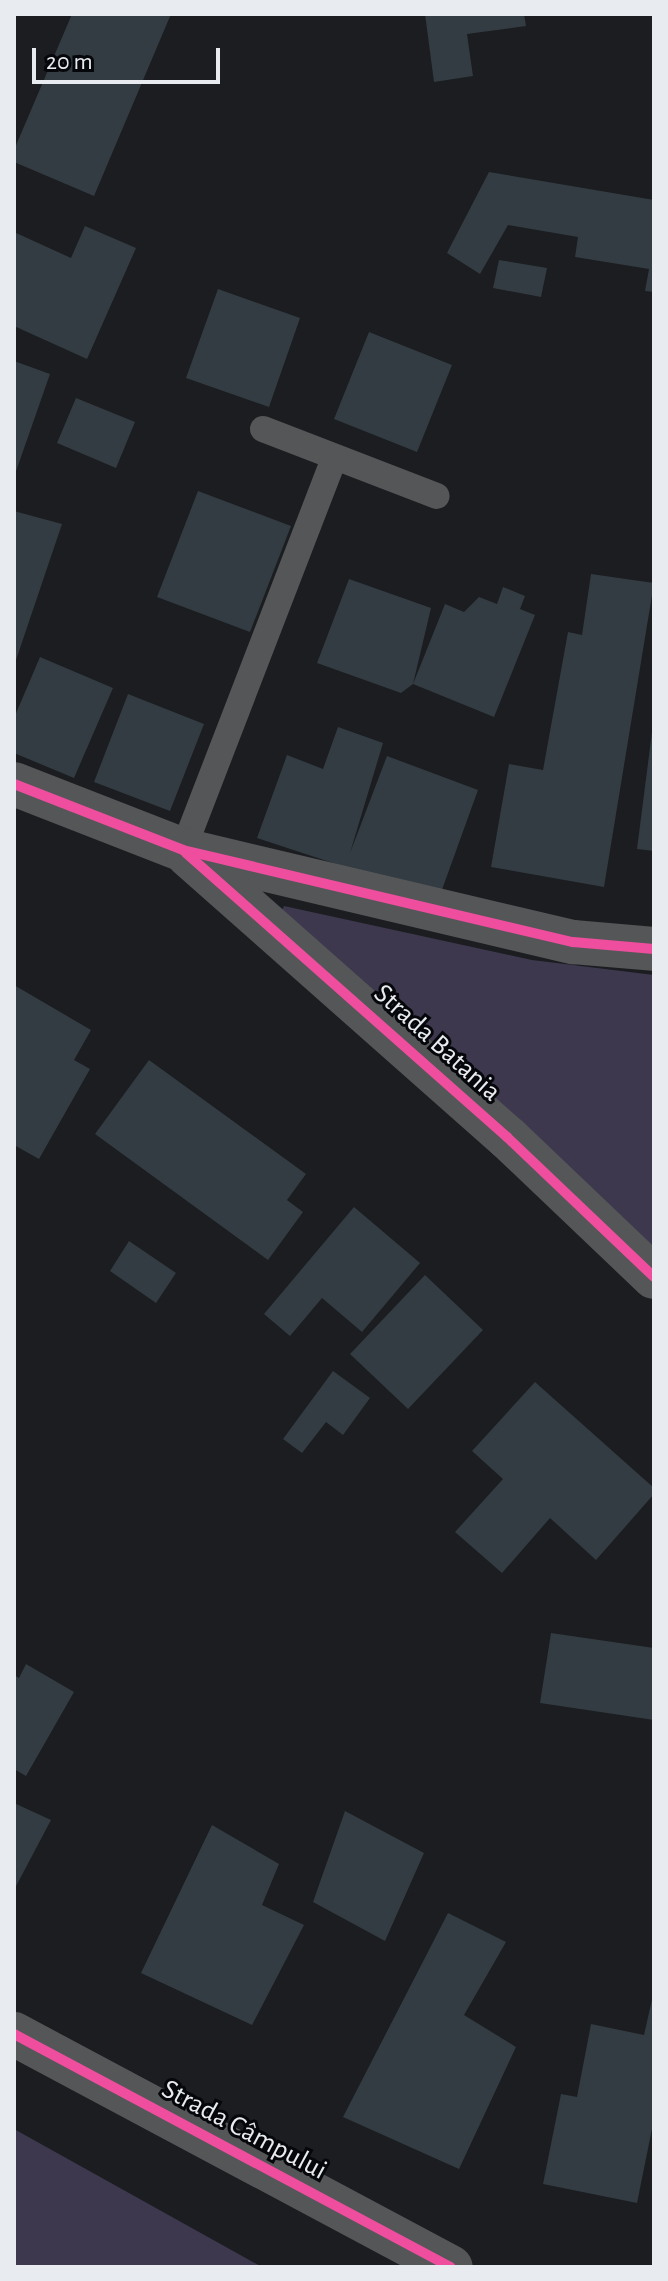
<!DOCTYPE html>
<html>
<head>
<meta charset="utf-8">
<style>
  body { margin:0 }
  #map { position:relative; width:668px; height:2281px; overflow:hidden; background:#1b1d20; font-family:"Alegreya Sans",sans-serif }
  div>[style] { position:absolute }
  .green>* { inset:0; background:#3d384e }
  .building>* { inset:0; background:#333c42 }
  .service>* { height:26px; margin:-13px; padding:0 13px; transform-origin:13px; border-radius:13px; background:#555657 }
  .minor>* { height:44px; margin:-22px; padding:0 22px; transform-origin:22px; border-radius:22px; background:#555657 }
  .tertiary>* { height:44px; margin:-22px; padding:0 22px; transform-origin:22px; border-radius:22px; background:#555657 }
  .cycleway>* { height:10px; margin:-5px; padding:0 5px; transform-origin:5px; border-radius:5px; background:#ef4d9e }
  span { translate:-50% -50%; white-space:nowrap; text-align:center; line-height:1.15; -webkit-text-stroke:6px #05070a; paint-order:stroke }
  .street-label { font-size:28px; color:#e8ecf1 }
  .frame { position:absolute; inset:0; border:16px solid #e8ecf1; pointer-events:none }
  .scale { position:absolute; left:32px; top:48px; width:188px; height:36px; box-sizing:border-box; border:4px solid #e8ecf1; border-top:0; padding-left:10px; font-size:24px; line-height:28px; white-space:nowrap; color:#e8ecf1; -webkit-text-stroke:6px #05070a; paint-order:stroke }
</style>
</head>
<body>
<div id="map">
  <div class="green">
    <i style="clip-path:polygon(284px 906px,532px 960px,654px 975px,654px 1247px,278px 919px)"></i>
    <i style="clip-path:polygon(14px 2129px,262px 2267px,14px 2267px)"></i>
  </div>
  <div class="building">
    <i style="clip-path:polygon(72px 14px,171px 14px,94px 196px,14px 162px,14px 150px)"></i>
    <i style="clip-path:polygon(425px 14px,524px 14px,526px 26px,467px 34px,473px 76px,434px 82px)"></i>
    <i style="clip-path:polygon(489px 172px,654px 200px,654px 292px,645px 291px,649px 269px,575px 257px,578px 237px,508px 225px,480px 274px,447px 253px)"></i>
    <i style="clip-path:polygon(85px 226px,136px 248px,87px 359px,14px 326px,14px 232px,71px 258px)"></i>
    <i style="clip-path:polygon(499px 260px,547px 268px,541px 297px,493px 288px)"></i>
    <i style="clip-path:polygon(218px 289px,300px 318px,269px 407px,186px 378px)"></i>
    <i style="clip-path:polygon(369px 332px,452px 365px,417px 452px,334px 419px)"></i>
    <i style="clip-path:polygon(14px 361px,50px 374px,14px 477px)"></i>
    <i style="clip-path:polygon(76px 398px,135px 422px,116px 468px,57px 443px)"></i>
    <i style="clip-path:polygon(198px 491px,291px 526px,250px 632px,157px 597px)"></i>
    <i style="clip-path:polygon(14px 511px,62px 524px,15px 663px,14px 663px)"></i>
    <i style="clip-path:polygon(591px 574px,654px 583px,604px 887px,491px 867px,509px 764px,543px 770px,568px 632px,582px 635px)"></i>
    <i style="clip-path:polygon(349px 579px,431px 608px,413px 684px,401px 693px,317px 663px)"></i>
    <i style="clip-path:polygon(503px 587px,525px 596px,520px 609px,535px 615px,494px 717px,413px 684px,445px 604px,464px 612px,479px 597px,497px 604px)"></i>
    <i style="clip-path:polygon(40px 657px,113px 688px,74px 778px,14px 753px,14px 718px)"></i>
    <i style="clip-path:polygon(128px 694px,204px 724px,170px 811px,94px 782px)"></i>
    <i style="clip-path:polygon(338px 727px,383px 743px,350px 853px,387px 756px,478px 790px,439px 898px,257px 838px,287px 755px,323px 769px)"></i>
    <i style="clip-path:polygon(652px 732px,654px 732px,654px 851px,637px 849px)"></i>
    <i style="clip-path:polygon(14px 985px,91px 1030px,74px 1060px,90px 1069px,39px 1159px,14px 1145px)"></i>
    <i style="clip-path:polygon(149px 1060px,306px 1174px,287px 1200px,303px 1212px,268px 1260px,95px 1134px)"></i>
    <i style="clip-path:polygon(354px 1207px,420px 1263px,362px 1332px,322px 1298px,290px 1336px,264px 1314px)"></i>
    <i style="clip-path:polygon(129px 1241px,176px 1273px,156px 1303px,110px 1271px)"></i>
    <i style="clip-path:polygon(425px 1275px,483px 1330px,408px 1409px,350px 1354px)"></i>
    <i style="clip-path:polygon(333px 1371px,370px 1398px,343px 1435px,326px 1422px,302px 1453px,283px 1439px)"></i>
    <i style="clip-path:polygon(535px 1382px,654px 1488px,654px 1494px,596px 1560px,550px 1518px,502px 1573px,455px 1532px,503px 1479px,472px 1451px)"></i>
    <i style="clip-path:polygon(551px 1633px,654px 1648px,654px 1720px,540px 1703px)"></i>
    <i style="clip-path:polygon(26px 1664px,74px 1692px,26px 1776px,14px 1769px,14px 1675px,19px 1678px)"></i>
    <i style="clip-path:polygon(14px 1803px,51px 1820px,14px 1890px)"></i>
    <i style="clip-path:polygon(345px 1811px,424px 1853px,385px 1941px,313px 1902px)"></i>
    <i style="clip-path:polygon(212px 1825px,279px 1864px,262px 1905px,304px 1925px,252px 2025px,141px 1973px)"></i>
    <i style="clip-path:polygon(448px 1913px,506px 1942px,464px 2015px,516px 2047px,459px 2169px,343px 2117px)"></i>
    <i style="clip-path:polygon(653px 1995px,654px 2119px,637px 2203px,543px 2184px,561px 2094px,577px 2097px,591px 2024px,644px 2035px)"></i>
  </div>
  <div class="service">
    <i style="left:263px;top:429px;width:186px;rotate:21.1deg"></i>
    <i style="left:183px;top:850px;width:421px;rotate:-68.9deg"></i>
  </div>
  <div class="minor">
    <i style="left:14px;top:784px;width:181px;rotate:21.3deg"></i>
    <i style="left:183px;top:850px;width:401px;rotate:13.3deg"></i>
    <i style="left:573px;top:942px;width:81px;rotate:4.9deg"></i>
    <i style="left:188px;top:855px;width:426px;rotate:41.5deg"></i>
    <i style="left:507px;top:1137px;width:203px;rotate:43.6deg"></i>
  </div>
  <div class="tertiary">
    <i style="left:14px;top:2034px;width:495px;rotate:28.1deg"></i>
  </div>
  <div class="cycleway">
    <i style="left:14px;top:784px;width:181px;rotate:21.3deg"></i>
    <i style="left:183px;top:850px;width:401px;rotate:13.3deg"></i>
    <i style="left:573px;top:942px;width:81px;rotate:4.9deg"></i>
    <i style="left:186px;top:853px;width:429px;rotate:41.5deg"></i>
    <i style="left:507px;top:1137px;width:203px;rotate:43.6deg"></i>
    <i style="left:14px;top:2034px;width:495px;rotate:28.1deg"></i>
  </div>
  <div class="street-label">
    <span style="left:437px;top:1043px;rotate:42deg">Strada Batania</span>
    <span style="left:244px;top:2130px;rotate:28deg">Strada Câmpului</span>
  </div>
  <div class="frame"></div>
  <div class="scale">20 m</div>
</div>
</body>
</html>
